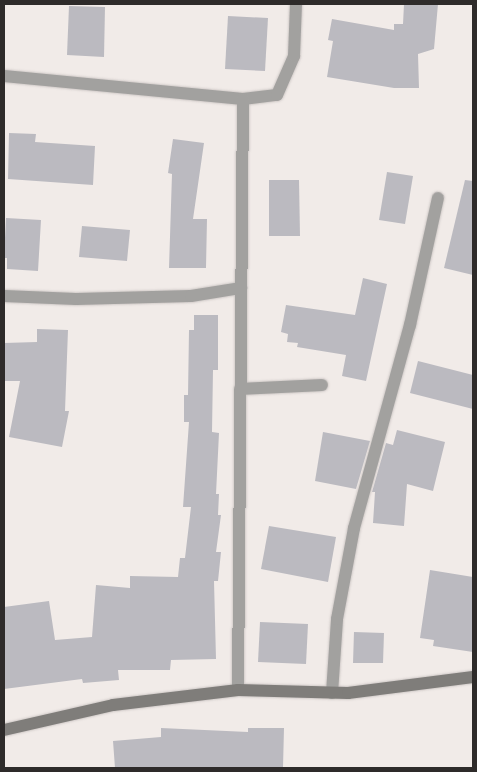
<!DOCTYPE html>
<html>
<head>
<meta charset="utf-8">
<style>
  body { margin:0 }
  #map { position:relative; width:477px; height:772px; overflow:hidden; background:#f1ebe8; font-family:"Golos Text",sans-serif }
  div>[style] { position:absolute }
  .building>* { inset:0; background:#bbbac0 }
  .roads { filter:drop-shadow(0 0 1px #cec8c6) drop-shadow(0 0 1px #cec8c6) }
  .street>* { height:12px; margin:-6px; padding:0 6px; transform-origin:6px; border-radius:6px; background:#a2a19f }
  .secondary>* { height:12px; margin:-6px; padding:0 6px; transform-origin:6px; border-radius:6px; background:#7f7d7a }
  span { translate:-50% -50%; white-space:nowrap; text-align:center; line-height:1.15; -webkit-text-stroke:4px #f1ebe8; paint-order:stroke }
  .frame { position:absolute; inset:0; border:5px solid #2e2b2a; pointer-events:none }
</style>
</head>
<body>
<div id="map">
  <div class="building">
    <i style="clip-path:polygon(404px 4px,438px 4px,434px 49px,418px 54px,419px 88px,394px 88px,327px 77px,333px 41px,328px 40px,332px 19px,394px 30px,394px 24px,403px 24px)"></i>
    <i style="clip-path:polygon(69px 6px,105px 7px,104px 57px,67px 55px)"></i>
    <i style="clip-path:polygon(228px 16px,268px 18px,265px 71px,225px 69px)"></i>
    <i style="clip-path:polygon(9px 133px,36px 134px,35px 142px,95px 146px,93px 185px,8px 179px)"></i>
    <i style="clip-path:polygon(173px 139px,204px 143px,193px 219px,207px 219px,206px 268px,169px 268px,172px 174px,168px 173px)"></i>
    <i style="clip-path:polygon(387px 172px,413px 176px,405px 224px,379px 220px)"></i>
    <i style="clip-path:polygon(269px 180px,299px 180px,300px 236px,269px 236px)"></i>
    <i style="clip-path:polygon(465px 180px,473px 181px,473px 275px,444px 268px)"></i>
    <i style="clip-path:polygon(6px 218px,41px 220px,38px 271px,7px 269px,7px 258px,4px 258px)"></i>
    <i style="clip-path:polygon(82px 226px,130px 230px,127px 261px,79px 257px)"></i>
    <i style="clip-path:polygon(363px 278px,387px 284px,366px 381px,342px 376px,346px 355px,297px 347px,298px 343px,287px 342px,288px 334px,281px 332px,286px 305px,355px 315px)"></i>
    <i style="clip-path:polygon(194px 315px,218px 315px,218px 370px,213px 370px,212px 432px,219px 433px,216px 494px,219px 494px,218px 515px,221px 515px,216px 552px,221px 552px,218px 581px,214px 581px,216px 659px,171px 660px,170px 670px,118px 670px,119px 680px,83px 683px,82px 679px,4px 689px,4px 607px,49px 601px,55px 640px,92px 637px,96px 585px,130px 588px,130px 576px,178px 577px,180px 558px,185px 558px,191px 507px,183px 507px,189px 422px,184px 422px,184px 395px,188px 395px,189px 330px,194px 330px)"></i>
    <i style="clip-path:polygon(37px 329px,68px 330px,65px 411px,69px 411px,62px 447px,9px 437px,20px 381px,4px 381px,4px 343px,37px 342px)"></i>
    <i style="clip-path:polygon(418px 361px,473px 375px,473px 409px,410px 393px)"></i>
    <i style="clip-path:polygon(397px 430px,445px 442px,433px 491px,407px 484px,404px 526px,373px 523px,375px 492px,372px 492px,386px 443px,393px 445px)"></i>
    <i style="clip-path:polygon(323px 432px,370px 441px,356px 489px,315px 481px)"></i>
    <i style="clip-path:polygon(269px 526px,336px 537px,328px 582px,261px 569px)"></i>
    <i style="clip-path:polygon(430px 570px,473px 577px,473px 652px,433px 646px,434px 640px,420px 638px)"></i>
    <i style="clip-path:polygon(260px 622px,308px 624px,306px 664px,258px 662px)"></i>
    <i style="clip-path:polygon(354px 632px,384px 633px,383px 663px,353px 663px)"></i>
    <i style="clip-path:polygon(161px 728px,248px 732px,248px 728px,284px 728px,283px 768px,115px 768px,113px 741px,161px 737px)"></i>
  </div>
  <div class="roads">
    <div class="street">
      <i style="left:4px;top:76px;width:240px;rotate:5.5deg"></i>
      <i style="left:243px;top:99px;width:34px;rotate:-7deg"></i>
      <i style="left:277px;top:95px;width:43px;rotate:-66.4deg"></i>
      <i style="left:294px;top:56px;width:52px;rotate:-87.8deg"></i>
      <i style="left:4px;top:296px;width:72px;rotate:2.4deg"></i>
      <i style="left:76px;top:299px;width:115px;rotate:-1.5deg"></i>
      <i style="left:191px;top:296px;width:51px;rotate:-9.1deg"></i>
      <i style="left:240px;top:389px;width:82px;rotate:-2.8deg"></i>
      <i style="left:238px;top:690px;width:591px;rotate:-89.52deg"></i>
      <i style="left:332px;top:693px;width:74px;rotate:-86.1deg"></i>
      <i style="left:337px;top:619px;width:93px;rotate:-79.4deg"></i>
      <i style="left:354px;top:528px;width:211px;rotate:-74.6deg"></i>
      <i style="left:410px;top:325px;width:130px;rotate:-77.6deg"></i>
    </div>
    <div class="secondary">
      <i style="left:4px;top:730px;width:112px;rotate:-12.9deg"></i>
      <i style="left:113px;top:705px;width:126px;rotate:-6.8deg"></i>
      <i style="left:238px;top:690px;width:110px;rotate:1.6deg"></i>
      <i style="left:348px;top:693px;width:126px;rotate:-7.3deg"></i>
    </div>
  </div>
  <div class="frame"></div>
</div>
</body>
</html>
